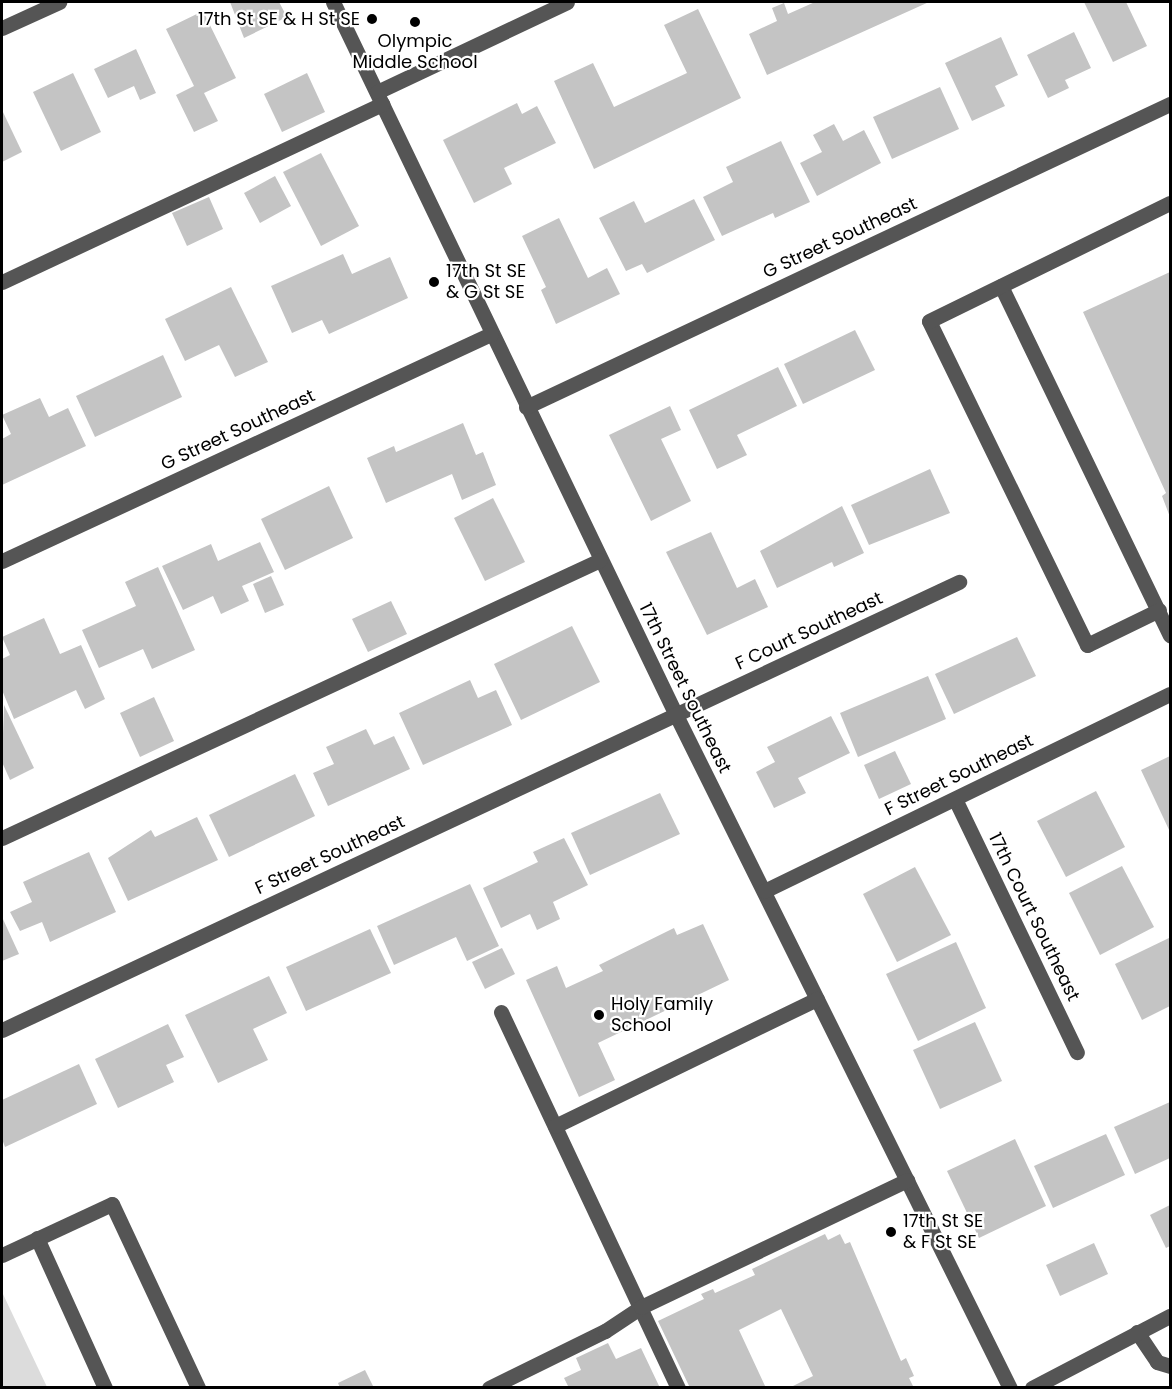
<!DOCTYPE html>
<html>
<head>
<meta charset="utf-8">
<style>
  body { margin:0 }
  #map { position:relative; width:1172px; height:1389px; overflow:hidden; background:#fff; font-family:Poppins,sans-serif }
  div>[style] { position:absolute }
  .green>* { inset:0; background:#dcdcdc }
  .building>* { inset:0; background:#c4c4c4 }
  .minor>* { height:15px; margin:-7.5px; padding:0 7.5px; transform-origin:7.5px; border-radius:7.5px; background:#555 }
  .dots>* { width:16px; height:16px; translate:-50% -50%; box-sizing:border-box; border:3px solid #fff; border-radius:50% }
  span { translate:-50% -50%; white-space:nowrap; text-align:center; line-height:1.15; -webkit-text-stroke:4.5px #fff; paint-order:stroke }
  .poi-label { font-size:18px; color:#000 }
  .right { translate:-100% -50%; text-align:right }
  .left { translate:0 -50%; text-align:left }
  .street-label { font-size:18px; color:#000 }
  .frame { position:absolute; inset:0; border:3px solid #000; pointer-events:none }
</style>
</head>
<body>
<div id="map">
  <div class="green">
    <i style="clip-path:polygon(2px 1292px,47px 1387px,2px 1387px)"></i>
  </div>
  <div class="building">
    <i style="clip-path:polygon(230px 2px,279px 2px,287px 17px,244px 38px)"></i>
    <i style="clip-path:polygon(815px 2px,929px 2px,767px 75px,749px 34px,777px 21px,772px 8px,784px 3px,788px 14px)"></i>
    <i style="clip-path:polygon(1084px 2px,1126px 2px,1147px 46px,1113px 62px)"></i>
    <i style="clip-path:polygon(698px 9px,741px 98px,594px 169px,554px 81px,593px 63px,614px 107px,687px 73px,664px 25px)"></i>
    <i style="clip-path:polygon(203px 11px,236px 78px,204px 93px,218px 121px,194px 132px,176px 95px,194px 86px,166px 29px)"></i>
    <i style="clip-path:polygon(1074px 32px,1091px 68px,1065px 80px,1069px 88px,1048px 98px,1027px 55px)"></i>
    <i style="clip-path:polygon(1001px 37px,1018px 75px,995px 86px,1005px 106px,972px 121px,945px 63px)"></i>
    <i style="clip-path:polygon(136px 49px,156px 93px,140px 100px,134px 86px,108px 98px,94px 69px)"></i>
    <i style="clip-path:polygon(73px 73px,101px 132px,61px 151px,33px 92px)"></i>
    <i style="clip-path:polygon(307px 73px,325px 112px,282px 132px,264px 94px)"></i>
    <i style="clip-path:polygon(940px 87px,959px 129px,892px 159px,873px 117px)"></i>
    <i style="clip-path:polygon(517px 103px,522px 114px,537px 106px,556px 143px,504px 168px,512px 184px,474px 203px,443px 140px)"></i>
    <i style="clip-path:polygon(2px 110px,22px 152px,2px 162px)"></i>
    <i style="clip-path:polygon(834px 124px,843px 141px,864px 130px,881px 163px,817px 196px,800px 163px,822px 152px,813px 135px)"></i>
    <i style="clip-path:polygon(781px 141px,810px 202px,775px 218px,773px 213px,722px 236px,703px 197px,733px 182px,726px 167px)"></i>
    <i style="clip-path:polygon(321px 153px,359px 226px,321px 246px,283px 172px)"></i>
    <i style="clip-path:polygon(275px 176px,291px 206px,260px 223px,244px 193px)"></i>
    <i style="clip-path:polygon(209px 197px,223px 229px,187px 246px,172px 213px)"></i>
    <i style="clip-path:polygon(694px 199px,715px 240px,647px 273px,642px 264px,626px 271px,599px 218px,634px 201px,645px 223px)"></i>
    <i style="clip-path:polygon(559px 218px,588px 278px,607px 268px,620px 294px,556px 324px,541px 290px,546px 287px,522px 236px)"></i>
    <i style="clip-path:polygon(343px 254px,352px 274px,390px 257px,408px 298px,329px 334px,322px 320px,292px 333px,271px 286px)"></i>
    <i style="clip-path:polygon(1170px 272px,1170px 517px,1162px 496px,1166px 493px,1083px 312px)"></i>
    <i style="clip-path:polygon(231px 287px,268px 362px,235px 377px,219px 345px,185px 361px,165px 319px)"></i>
    <i style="clip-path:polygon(855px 330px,875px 370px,803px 404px,784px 364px)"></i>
    <i style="clip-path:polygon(163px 355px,182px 397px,95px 437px,76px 396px)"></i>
    <i style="clip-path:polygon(778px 367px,797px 406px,737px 435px,747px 455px,717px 469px,689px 410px)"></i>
    <i style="clip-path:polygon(40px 398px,49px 417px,68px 408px,86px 446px,2px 485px,2px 439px,11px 434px,2px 415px)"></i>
    <i style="clip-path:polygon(670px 406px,681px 430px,661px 439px,691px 501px,651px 521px,609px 435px)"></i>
    <i style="clip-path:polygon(463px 423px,476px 455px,483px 452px,496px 485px,462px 500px,452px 474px,386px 503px,367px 458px,394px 446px,396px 452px)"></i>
    <i style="clip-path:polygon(930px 469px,950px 513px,869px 545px,851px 505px)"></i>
    <i style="clip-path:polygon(329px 486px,353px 538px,285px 570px,261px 519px)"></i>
    <i style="clip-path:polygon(493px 498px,525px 562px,485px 581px,454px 518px)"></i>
    <i style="clip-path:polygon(842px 506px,864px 553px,834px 567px,832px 562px,777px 588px,760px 551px)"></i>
    <i style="clip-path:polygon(711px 532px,737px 588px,755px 579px,768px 607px,707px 635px,666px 552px)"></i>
    <i style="clip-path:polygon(260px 542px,274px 572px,242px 586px,249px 601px,221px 614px,213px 596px,183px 610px,162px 566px,211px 544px,218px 561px)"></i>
    <i style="clip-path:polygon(158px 567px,195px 650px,152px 669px,143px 649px,99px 668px,82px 630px,136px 606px,125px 582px)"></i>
    <i style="clip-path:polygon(271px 576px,284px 605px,265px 613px,253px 584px)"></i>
    <i style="clip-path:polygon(391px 601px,407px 634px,368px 652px,352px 619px)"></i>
    <i style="clip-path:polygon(44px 618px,60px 654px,81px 645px,105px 699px,85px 709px,76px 690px,14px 719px,2px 690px,2px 659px,10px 655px,2px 637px)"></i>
    <i style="clip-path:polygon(572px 626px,600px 682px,521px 720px,494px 664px)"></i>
    <i style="clip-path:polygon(1017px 637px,1036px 676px,954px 714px,935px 674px)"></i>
    <i style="clip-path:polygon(928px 676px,946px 719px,858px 757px,840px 713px)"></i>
    <i style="clip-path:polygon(470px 680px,478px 698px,496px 690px,512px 725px,423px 765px,399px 713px)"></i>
    <i style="clip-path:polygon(154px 697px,174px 741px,140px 757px,120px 713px)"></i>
    <i style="clip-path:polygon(4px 705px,34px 768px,10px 780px,2px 762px)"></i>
    <i style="clip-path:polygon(831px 716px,850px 753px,798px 778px,806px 793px,774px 808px,756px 772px,775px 762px,767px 747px)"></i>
    <i style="clip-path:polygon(366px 729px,374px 745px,394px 736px,410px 769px,328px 806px,313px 773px,334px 764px,326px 747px)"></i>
    <i style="clip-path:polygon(895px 751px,911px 784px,879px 799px,864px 765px)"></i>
    <i style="clip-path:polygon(1170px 756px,1170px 832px,1141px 770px)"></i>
    <i style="clip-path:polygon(295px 774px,315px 816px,229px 857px,209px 815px)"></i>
    <i style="clip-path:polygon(1096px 791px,1125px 847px,1066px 877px,1037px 821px)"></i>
    <i style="clip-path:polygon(660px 793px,680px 834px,590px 875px,571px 833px)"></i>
    <i style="clip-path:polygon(197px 817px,218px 860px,128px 901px,108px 858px,151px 830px,155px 837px)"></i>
    <i style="clip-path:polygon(564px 838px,588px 885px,553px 902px,560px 919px,537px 930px,530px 914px,501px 928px,483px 888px,538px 862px,533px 852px)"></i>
    <i style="clip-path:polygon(89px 852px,116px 912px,50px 942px,42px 922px,20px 931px,10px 912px,32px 902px,23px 882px)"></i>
    <i style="clip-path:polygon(1122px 866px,1154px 927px,1100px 955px,1069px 893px)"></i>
    <i style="clip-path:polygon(915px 867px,951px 935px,897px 962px,863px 894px)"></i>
    <i style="clip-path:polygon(470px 884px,499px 946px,467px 961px,456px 937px,394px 965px,377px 926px)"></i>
    <i style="clip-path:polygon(2px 917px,19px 954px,2px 961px)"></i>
    <i style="clip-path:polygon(703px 924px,729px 980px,598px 1043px,615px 1080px,579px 1097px,526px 980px,557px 966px,566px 988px,603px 971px,599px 965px,674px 928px,677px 935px)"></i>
    <i style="clip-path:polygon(370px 929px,391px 973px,306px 1011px,286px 967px)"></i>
    <i style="clip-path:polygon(1169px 938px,1170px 1006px,1142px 1020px,1115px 964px)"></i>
    <i style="clip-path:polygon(956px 942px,986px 1008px,918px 1041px,886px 974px)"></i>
    <i style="clip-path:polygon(502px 948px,515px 974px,485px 989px,472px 962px)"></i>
    <i style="clip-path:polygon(269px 976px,287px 1013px,253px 1029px,268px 1060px,218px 1083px,185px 1015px)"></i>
    <i style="clip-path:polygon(975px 1022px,1002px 1081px,940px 1109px,913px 1050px)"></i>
    <i style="clip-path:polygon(168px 1024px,184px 1057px,166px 1065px,174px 1082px,118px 1108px,95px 1059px)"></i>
    <i style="clip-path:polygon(79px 1064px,97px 1104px,5px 1147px,2px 1139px,2px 1100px)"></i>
    <i style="clip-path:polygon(1170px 1102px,1170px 1158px,1135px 1174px,1114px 1127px)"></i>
    <i style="clip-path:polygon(1106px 1134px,1125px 1175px,1053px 1208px,1034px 1166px)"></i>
    <i style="clip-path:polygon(1015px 1139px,1046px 1206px,979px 1238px,947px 1171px)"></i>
    <i style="clip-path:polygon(1170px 1205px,1170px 1246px,1166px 1248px,1150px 1215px)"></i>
    <i style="clip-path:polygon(825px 1234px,828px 1240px,840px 1234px,845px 1244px,850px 1242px,901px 1361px,906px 1358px,914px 1376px,909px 1378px,914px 1388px,789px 1388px,813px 1376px,781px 1309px,739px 1330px,766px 1388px,690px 1388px,658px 1321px,704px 1299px,701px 1294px,713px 1289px,715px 1293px,755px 1275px,752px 1269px)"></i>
    <i style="clip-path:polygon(1094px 1243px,1108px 1274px,1060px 1296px,1046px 1265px)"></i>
    <i style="clip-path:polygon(608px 1343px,616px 1359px,641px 1348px,660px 1388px,569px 1388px,564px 1378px,581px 1370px,576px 1358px)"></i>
    <i style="clip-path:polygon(365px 1370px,374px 1388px,340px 1388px,338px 1383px)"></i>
  </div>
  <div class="minor">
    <i style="left:333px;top:2px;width:791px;rotate:64.31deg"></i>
    <i style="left:676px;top:715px;width:751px;rotate:63.61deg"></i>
    <i style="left:2px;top:28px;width:63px;rotate:-24.5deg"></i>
    <i style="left:377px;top:92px;width:210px;rotate:-25.3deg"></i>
    <i style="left:2px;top:282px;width:420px;rotate:-25.1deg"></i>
    <i style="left:1001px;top:286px;width:388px;rotate:64.2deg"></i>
    <i style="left:526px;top:407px;width:712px;rotate:-25.2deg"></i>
    <i style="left:2px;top:561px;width:539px;rotate:-24.9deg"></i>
    <i style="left:1159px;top:610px;width:80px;rotate:154.1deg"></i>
    <i style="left:1087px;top:645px;width:360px;rotate:-116deg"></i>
    <i style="left:929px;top:321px;width:268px;rotate:-26.1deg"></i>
    <i style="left:955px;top:799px;width:281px;rotate:64.3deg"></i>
    <i style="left:2px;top:838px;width:659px;rotate:-24.93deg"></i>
    <i style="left:764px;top:891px;width:451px;rotate:-25.9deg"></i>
    <i style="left:501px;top:1012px;width:416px;rotate:64.8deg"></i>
    <i style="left:2px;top:1030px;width:1057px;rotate:-25.09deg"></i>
    <i style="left:555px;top:1126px;width:291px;rotate:-25.9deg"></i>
    <i style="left:37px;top:1238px;width:165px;rotate:65.6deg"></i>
    <i style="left:2px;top:1255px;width:121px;rotate:-24.9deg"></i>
    <i style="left:112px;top:1204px;width:203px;rotate:64.9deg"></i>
    <i style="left:1137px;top:1332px;width:36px;rotate:56deg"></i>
    <i style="left:1157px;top:1362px;width:14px;rotate:17deg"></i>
    <i style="left:489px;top:1388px;width:129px;rotate:-26.2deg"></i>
    <i style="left:605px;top:1331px;width:43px;rotate:-33.7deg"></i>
    <i style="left:641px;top:1307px;width:295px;rotate:-25.5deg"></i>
    <i style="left:1032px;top:1388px;width:156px;rotate:-27.6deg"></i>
  </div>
  <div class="dots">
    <i style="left:372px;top:19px;background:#000"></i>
    <i style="left:415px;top:22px;background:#000"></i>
    <i style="left:434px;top:282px;background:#000"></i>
    <i style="left:599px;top:1015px;background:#000"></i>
    <i style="left:891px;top:1232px;background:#000"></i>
  </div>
  <div class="poi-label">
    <span class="right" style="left:360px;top:19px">17th St SE &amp; H St SE</span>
    <span style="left:415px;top:52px">Olympic<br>Middle School</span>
    <span class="left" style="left:446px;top:282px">17th St SE<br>&amp; G St SE</span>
    <span class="left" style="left:611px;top:1015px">Holy Family<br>School</span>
    <span class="left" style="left:903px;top:1232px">17th St SE<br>&amp; F St SE</span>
  </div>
  <div class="street-label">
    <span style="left:840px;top:238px;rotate:-25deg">G Street Southeast</span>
    <span style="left:238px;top:430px;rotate:-25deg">G Street Southeast</span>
    <span style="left:809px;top:631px;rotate:-25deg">F Court Southeast</span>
    <span style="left:685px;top:688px;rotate:64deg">17th Street Southeast</span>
    <span style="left:959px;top:775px;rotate:-26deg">F Street Southeast</span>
    <span style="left:330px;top:855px;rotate:-25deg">F Street Southeast</span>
    <span style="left:1034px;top:917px;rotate:64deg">17th Court Southeast</span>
  </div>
  <div class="frame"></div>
</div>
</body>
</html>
